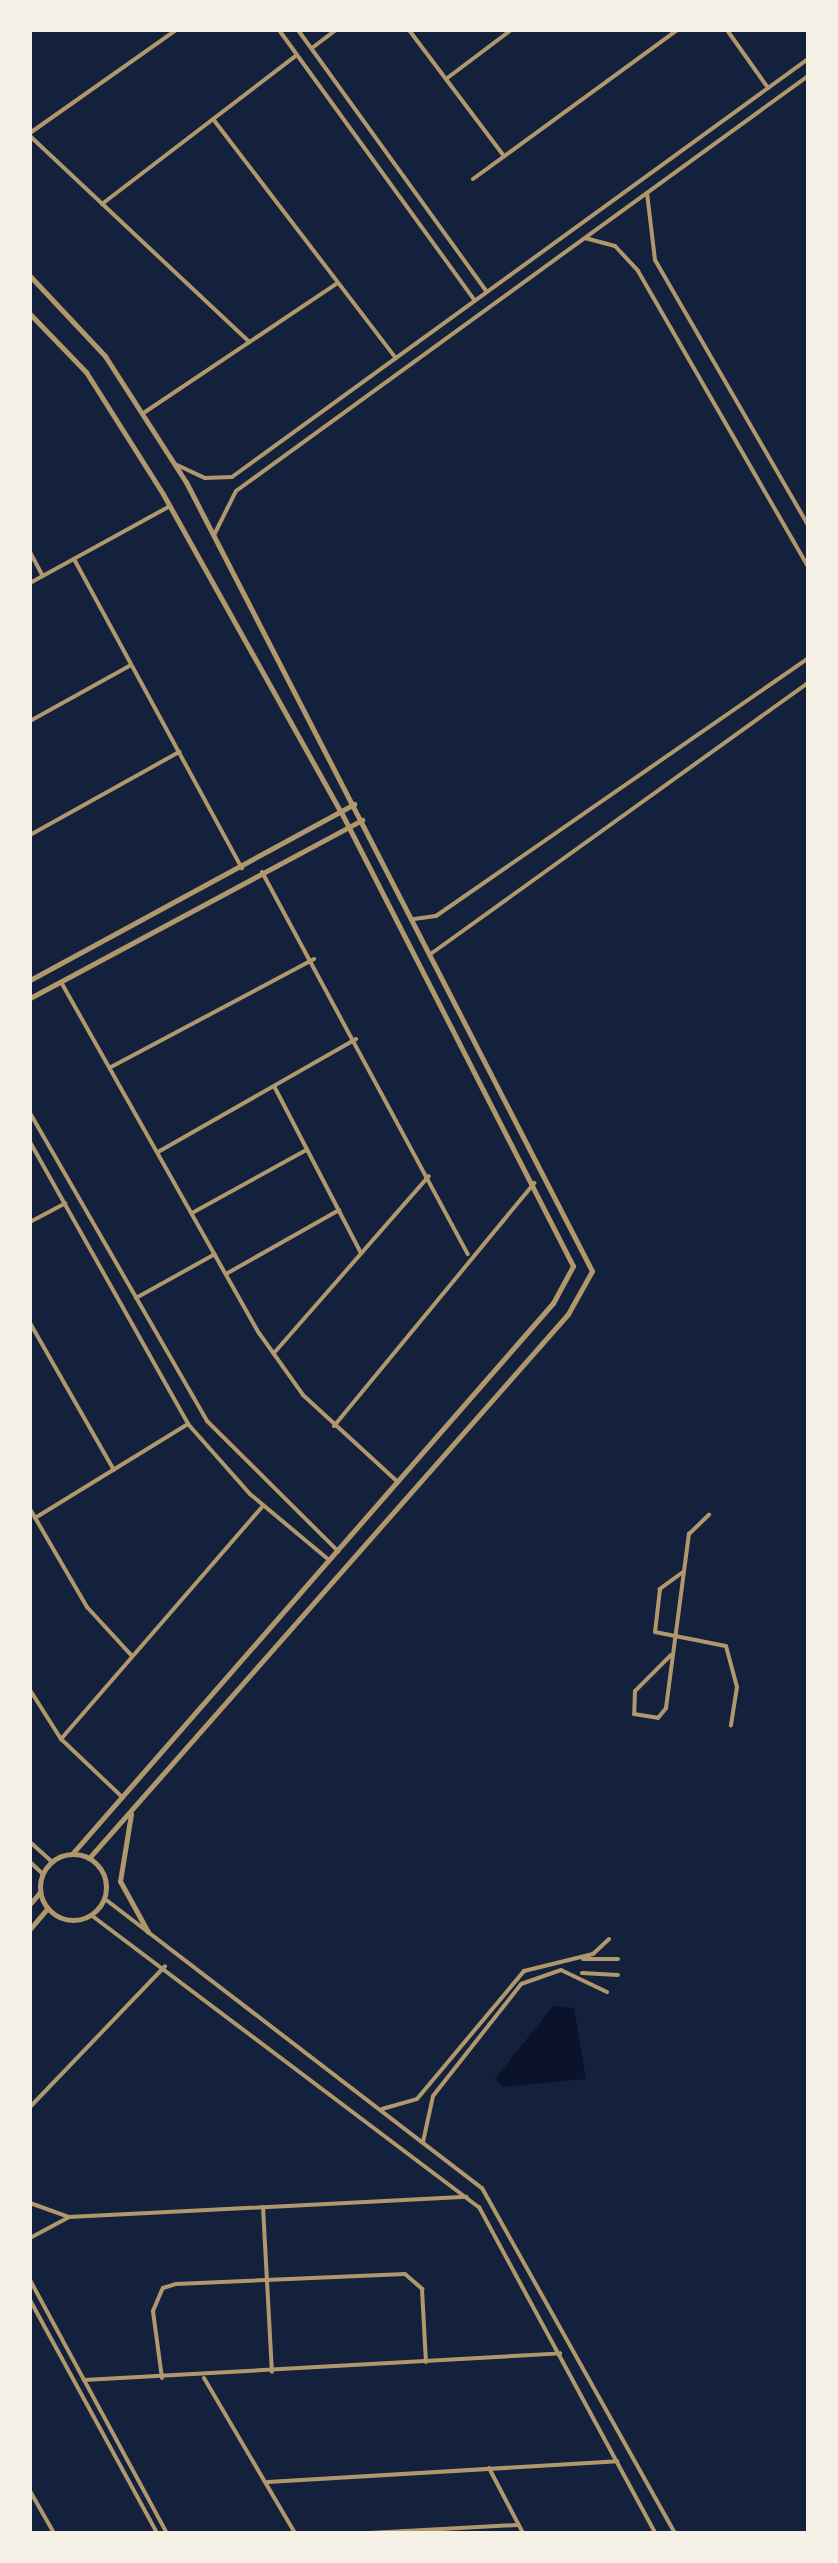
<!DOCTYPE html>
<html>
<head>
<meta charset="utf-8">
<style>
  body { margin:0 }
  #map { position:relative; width:838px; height:2563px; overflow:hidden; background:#14213d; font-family:"Nunito Sans",sans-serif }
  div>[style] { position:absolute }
  .water>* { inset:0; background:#0b132b }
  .minor>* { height:4px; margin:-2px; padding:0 2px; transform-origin:2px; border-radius:2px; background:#b1986c }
  .tertiary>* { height:5px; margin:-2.5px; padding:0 2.5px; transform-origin:2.5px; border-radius:2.5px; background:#b1986c }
  .tertiary>.ring { margin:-2.5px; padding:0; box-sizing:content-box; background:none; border:5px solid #b1986c; border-radius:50% }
  span { translate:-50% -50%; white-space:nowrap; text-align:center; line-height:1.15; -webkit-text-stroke:9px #f6f1e7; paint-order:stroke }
  .frame { position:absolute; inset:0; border:32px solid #f6f1e7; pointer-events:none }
</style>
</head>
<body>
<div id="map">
  <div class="water">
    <i style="clip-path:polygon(553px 2006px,574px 2008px,586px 2079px,504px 2087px,495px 2079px)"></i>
  </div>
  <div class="minor">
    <i style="left:279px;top:30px;width:334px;rotate:54.1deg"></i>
    <i style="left:298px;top:30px;width:323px;rotate:54.2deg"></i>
    <i style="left:409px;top:30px;width:158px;rotate:53deg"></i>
    <i style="left:727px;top:30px;width:71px;rotate:54.7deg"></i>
    <i style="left:312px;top:48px;width:30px;rotate:-37deg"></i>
    <i style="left:446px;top:79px;width:81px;rotate:-37deg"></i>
    <i style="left:213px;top:119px;width:301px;rotate:52.6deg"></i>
    <i style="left:30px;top:133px;width:179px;rotate:-35.2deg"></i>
    <i style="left:30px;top:136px;width:301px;rotate:43.2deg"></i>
    <i style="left:473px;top:179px;width:253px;rotate:-36.1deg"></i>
    <i style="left:647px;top:193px;width:67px;rotate:83.2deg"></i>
    <i style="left:655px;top:260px;width:306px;rotate:60deg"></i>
    <i style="left:102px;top:204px;width:245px;rotate:-37.4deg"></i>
    <i style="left:585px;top:238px;width:31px;rotate:15deg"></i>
    <i style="left:615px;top:246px;width:34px;rotate:47deg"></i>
    <i style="left:638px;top:271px;width:341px;rotate:60.1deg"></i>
    <i style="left:145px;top:412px;width:232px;rotate:-33.8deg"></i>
    <i style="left:177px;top:465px;width:31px;rotate:25deg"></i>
    <i style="left:205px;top:478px;width:27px;rotate:-2deg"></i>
    <i style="left:232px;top:477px;width:712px;rotate:-35.97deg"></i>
    <i style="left:214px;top:535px;width:49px;rotate:-63.4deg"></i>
    <i style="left:236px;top:491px;width:707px;rotate:-35.96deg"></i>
    <i style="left:30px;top:552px;width:27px;rotate:62deg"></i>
    <i style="left:74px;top:559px;width:352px;rotate:61.5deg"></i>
    <i style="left:30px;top:583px;width:160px;rotate:-28.8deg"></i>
    <i style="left:30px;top:721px;width:115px;rotate:-29deg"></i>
    <i style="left:30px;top:835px;width:171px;rotate:-29.1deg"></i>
    <i style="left:262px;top:872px;width:434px;rotate:61.7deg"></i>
    <i style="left:414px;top:919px;width:22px;rotate:-8deg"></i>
    <i style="left:436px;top:916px;width:453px;rotate:-34.7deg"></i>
    <i style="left:432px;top:953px;width:463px;rotate:-35.7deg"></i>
    <i style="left:61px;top:982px;width:403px;rotate:60.6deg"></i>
    <i style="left:259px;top:1333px;width:76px;rotate:54.6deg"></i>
    <i style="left:303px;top:1395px;width:129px;rotate:42.5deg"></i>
    <i style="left:111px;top:1067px;width:230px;rotate:-28deg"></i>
    <i style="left:274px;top:1086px;width:188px;rotate:62.5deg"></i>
    <i style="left:30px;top:1113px;width:355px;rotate:60.1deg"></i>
    <i style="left:207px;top:1421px;width:185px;rotate:44.8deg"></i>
    <i style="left:30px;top:1142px;width:323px;rotate:60.7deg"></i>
    <i style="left:188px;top:1424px;width:94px;rotate:48.5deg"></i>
    <i style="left:250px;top:1494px;width:103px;rotate:39.9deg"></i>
    <i style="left:158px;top:1152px;width:228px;rotate:-29.7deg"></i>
    <i style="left:192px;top:1213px;width:130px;rotate:-28.9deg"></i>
    <i style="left:30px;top:1222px;width:40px;rotate:-28deg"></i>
    <i style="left:226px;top:1274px;width:130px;rotate:-29.5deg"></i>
    <i style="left:136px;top:1298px;width:90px;rotate:-29.1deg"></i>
    <i style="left:30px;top:1323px;width:169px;rotate:60.3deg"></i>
    <i style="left:274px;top:1353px;width:235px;rotate:-48.8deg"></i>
    <i style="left:334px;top:1426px;width:315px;rotate:-50.5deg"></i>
    <i style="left:30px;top:1509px;width:113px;rotate:59.8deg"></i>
    <i style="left:87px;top:1607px;width:67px;rotate:47.4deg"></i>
    <i style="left:35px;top:1518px;width:180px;rotate:-31.6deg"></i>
    <i style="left:683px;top:1572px;width:29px;rotate:144deg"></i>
    <i style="left:660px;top:1589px;width:43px;rotate:96.6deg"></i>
    <i style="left:655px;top:1632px;width:72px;rotate:11.2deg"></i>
    <i style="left:726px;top:1646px;width:42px;rotate:75deg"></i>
    <i style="left:737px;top:1687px;width:39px;rotate:99deg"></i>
    <i style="left:671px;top:1655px;width:51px;rotate:135deg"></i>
    <i style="left:635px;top:1691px;width:23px;rotate:92deg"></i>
    <i style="left:634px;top:1714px;width:24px;rotate:9deg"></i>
    <i style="left:658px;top:1718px;width:13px;rotate:-51deg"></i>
    <i style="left:666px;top:1708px;width:176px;rotate:-82.5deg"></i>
    <i style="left:689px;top:1534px;width:28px;rotate:-44deg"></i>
    <i style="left:30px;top:1690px;width:58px;rotate:57.7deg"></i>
    <i style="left:61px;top:1739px;width:83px;rotate:43.5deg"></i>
    <i style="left:61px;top:1739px;width:308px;rotate:-49.1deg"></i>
    <i style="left:30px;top:1842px;width:30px;rotate:42deg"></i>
    <i style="left:30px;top:1862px;width:18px;rotate:43deg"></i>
    <i style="left:105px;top:1899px;width:475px;rotate:37.5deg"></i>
    <i style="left:482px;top:2188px;width:395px;rotate:60.8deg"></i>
    <i style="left:91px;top:1915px;width:486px;rotate:37deg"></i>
    <i style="left:479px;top:2207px;width:370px;rotate:61.6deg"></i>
    <i style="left:583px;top:1959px;width:35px"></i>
    <i style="left:582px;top:1973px;width:36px;rotate:3deg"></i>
    <i style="left:30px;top:2107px;width:195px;rotate:-46.2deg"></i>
    <i style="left:382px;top:2109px;width:36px;rotate:-16deg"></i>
    <i style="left:417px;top:2099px;width:167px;rotate:-50.1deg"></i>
    <i style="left:524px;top:1971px;width:71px;rotate:-13.8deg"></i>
    <i style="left:593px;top:1954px;width:22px;rotate:-43deg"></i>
    <i style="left:423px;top:2142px;width:47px;rotate:-77.7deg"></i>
    <i style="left:433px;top:2096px;width:142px;rotate:-51.8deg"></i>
    <i style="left:521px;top:1984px;width:42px;rotate:-19.3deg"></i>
    <i style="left:561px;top:1970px;width:51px;rotate:25.6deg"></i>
    <i style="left:30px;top:2203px;width:41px;rotate:19.7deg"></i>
    <i style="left:263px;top:2207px;width:165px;rotate:86.9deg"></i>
    <i style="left:30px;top:2238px;width:44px;rotate:-28.3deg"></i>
    <i style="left:69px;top:2217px;width:398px;rotate:-2.9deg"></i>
    <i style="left:30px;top:2280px;width:288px;rotate:61.6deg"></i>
    <i style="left:30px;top:2300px;width:265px;rotate:61.4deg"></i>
    <i style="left:162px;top:2378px;width:68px;rotate:-97.7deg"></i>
    <i style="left:153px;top:2311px;width:25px;rotate:-67deg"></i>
    <i style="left:163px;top:2288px;width:14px;rotate:-17deg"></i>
    <i style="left:176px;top:2284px;width:229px;rotate:-2.5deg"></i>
    <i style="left:405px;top:2274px;width:23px;rotate:41deg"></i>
    <i style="left:422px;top:2289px;width:73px;rotate:86.9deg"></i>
    <i style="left:204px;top:2378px;width:180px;rotate:59.6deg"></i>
    <i style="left:84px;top:2380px;width:477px;rotate:-3.2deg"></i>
    <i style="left:489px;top:2468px;width:73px;rotate:62.4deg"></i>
    <i style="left:268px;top:2482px;width:350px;rotate:-3.4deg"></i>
    <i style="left:30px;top:2491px;width:48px;rotate:60.3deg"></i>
    <i style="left:369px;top:2533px;width:149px;rotate:-3.1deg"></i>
  </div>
  <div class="tertiary">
    <i style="left:30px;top:276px;width:110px;rotate:46.8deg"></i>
    <i style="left:105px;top:356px;width:150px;rotate:57.3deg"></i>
    <i style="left:186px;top:482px;width:887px;rotate:62.77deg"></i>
    <i style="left:592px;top:1271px;width:49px;rotate:119.2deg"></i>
    <i style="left:568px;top:1314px;width:725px;rotate:131.36deg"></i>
    <i style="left:30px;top:314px;width:81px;rotate:46deg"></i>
    <i style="left:86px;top:372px;width:144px;rotate:57.7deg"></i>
    <i style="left:163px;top:494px;width:364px;rotate:60.8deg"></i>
    <i style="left:341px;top:812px;width:510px;rotate:62.93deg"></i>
    <i style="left:573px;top:1266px;width:42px;rotate:118.4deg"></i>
    <i style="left:553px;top:1303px;width:731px;rotate:131.12deg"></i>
    <i style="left:30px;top:980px;width:369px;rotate:-28.5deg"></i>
    <i style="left:30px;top:998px;width:377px;rotate:-28.2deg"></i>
    <i style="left:131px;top:1814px;width:68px;rotate:99.3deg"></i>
    <i style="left:120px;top:1881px;width:58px;rotate:61.2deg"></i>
    <i class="ring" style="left:40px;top:1854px;width:61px;height:61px"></i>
    <i style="left:30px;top:1904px;width:16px;rotate:-50deg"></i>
    <i style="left:30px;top:1929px;width:26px;rotate:-50deg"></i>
  </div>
  <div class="frame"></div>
</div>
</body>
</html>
